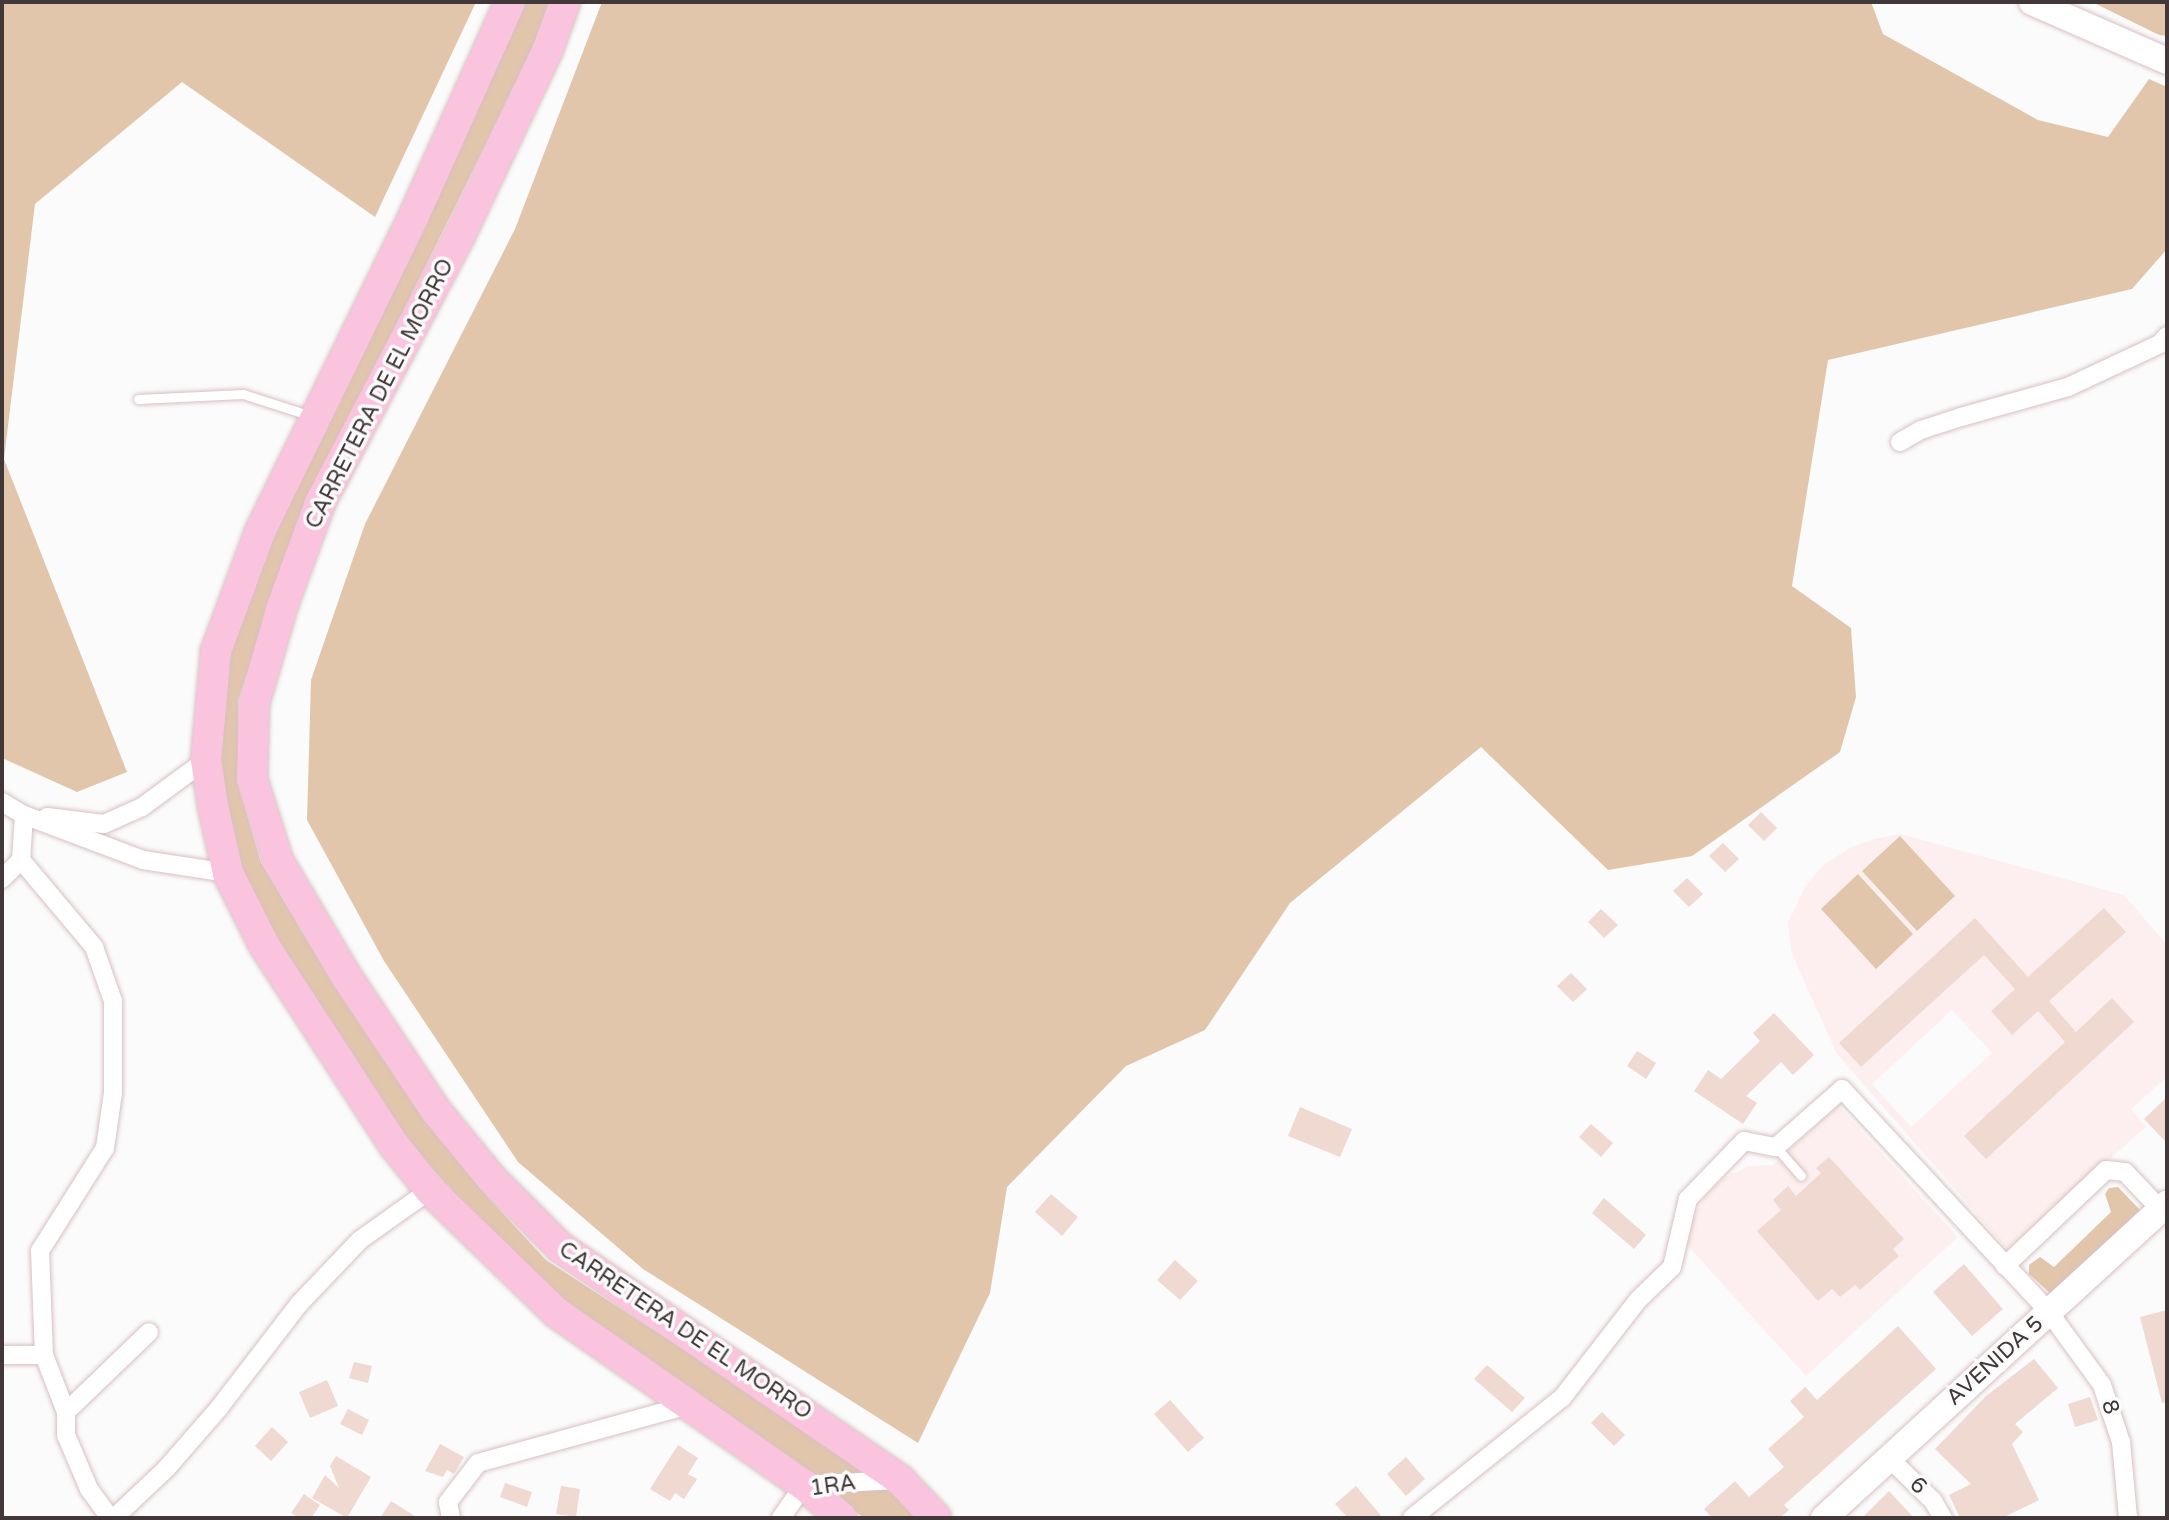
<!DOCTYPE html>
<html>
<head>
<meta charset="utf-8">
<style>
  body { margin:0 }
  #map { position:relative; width:2169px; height:1520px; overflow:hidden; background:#fbfbfb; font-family:"Varela Round",sans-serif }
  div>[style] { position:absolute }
  .built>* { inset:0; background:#fdefef }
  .green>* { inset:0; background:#e2c6ac }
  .building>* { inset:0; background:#efd9d1 }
  .roads { filter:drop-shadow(0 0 2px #d8c0c1) drop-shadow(0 0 2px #d8c0c1) }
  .lane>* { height:9px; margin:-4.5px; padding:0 4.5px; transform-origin:4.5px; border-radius:4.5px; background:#fff }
  .street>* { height:18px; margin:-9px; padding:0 9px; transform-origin:9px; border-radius:9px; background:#fff }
  .secondary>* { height:26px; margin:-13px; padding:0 13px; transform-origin:13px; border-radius:13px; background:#fff }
  .primary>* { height:30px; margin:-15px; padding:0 15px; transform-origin:15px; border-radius:15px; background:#fbc4de }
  span { translate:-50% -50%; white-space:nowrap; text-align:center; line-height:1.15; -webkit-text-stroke:7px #fbfbfb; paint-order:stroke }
  .street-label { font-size:22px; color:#423839 }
  .frame { position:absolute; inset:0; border:4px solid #423839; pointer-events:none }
</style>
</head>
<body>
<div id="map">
  <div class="built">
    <i style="clip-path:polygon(evenodd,1900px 834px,2124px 895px,2167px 945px,2167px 1077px,2131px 1109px,2146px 1127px,2007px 1249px,1837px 1054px,1792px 954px,1788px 923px,1804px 889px,1823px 865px,1850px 848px,1874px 839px,1900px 834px,1952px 1010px,1992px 1053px,1911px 1127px,1872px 1084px,1952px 1010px)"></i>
    <i style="clip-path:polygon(1838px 1105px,1958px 1237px,1806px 1376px,1686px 1244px,1690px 1224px,1704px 1198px,1724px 1178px,1749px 1166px,1773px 1165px)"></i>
  </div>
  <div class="green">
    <i style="clip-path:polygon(2px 2px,476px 2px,375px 217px,182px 82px,35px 204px,4px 459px,127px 772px,77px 792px,2px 758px)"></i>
    <i style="clip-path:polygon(522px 2px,551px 2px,542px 28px,449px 219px,314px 488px,263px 626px,238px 700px,238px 785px,261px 863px,333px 984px,422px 1117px,484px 1193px,546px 1260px,761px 1400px,902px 1498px,917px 1518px,864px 1518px,567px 1306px,511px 1255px,410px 1144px,270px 932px,240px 870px,217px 759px,223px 653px,269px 531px)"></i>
    <i style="clip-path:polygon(602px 2px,1871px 2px,1883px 34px,2038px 120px,2108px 137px,2149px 79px,2167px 87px,2167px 249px,2132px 289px,1828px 360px,1792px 586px,1851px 628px,1856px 697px,1840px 752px,1692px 856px,1608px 870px,1481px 747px,1290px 903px,1205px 1030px,1126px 1066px,1007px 1187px,990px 1293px,918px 1443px,643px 1269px,518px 1162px,384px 961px,307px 820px,311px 680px,365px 524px,515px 229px)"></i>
    <i style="clip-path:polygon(2092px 2px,2167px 2px,2167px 36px,2159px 35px)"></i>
    <i style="clip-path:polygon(1900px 836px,1955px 896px,1917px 931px,1862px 871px)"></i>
    <i style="clip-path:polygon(1858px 874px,1913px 934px,1876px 969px,1821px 909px)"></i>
    <i style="clip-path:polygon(2118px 1187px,2140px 1210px,2051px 1294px,2029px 1274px,2029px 1265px,2040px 1257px,2054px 1267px,2111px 1212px,2105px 1194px,2109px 1188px)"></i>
  </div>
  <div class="building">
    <i style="clip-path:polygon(1761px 812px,1777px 828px,1764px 841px,1748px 825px)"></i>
    <i style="clip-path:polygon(1723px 843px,1739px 859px,1725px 872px,1709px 856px)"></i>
    <i style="clip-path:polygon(1687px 878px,1703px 894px,1689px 907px,1673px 891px)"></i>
    <i style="clip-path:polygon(2104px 908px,2126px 932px,2049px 1001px,2076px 1032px,2112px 998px,2134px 1022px,1986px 1159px,1964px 1136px,2065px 1042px,2038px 1011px,2012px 1035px,1991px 1011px,2015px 989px,1984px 955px,1861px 1067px,1839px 1043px,1975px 918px,2028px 977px)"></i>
    <i style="clip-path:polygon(1601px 909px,1618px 925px,1604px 938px,1588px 922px)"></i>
    <i style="clip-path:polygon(1571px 973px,1587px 989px,1573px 1002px,1557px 986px)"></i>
    <i style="clip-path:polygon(1774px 1013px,1814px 1055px,1793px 1075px,1781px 1062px,1746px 1096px,1757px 1103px,1743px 1124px,1694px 1091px,1708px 1070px,1721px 1079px,1760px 1041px,1753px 1033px)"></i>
    <i style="clip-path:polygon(1637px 1051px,1656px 1063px,1646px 1079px,1627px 1066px)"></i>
    <i style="clip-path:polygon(2167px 1097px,2167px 1143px,2144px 1119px)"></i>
    <i style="clip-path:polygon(1300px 1107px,1352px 1129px,1340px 1157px,1288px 1136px)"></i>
    <i style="clip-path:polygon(1591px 1124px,1613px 1143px,1601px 1157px,1579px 1137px)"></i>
    <i style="clip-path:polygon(1829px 1157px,1904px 1239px,1893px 1249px,1899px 1256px,1860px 1290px,1855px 1285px,1840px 1297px,1832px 1289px,1818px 1301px,1757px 1231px,1781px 1210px,1773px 1200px,1788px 1186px,1796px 1196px,1821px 1173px,1816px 1168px)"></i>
    <i style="clip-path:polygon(1051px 1194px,1078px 1217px,1062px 1236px,1035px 1212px)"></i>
    <i style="clip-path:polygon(1604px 1198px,1646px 1235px,1634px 1249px,1592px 1213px)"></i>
    <i style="clip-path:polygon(1175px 1260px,1198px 1281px,1180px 1300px,1157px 1280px)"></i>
    <i style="clip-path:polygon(1964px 1264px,2003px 1309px,1972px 1336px,1933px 1292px)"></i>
    <i style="clip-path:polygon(2167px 1310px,2167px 1402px,2162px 1403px,2140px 1317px)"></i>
    <i style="clip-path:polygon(1898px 1326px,1936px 1369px,1784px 1505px,1789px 1510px,1780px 1518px,1712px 1518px,1704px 1509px,1735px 1481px,1749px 1497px,1784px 1467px,1768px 1449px,1804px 1417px,1790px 1401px,1805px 1387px,1817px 1400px)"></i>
    <i style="clip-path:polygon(2034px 1359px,2058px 1388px,2015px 1424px,2023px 1432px,2012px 1444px,2039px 1500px,2002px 1518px,1960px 1518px,1949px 1495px,1971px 1484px,1935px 1449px,1986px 1396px)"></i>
    <i style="clip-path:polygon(354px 1362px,372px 1366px,368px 1383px,349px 1378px)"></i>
    <i style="clip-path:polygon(1487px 1365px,1525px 1398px,1512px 1412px,1474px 1379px)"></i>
    <i style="clip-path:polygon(327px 1380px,338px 1406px,310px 1418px,299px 1392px)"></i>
    <i style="clip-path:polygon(2090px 1397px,2098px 1420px,2075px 1427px,2068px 1404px)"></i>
    <i style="clip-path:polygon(1170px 1400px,1204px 1438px,1188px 1452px,1154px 1414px)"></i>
    <i style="clip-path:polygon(348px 1409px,369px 1420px,362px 1435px,340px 1424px)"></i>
    <i style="clip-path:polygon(1602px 1412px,1625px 1435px,1614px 1446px,1591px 1423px)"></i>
    <i style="clip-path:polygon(272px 1427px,288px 1442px,271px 1461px,255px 1446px)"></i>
    <i style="clip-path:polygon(440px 1444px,464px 1457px,454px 1474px,447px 1470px,443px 1477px,425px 1471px)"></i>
    <i style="clip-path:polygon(678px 1445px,698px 1458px,688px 1474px,697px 1479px,684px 1499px,675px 1493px,670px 1501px,650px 1489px)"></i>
    <i style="clip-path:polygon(336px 1456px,371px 1477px,347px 1518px,312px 1498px,325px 1475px,339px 1488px,330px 1466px)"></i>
    <i style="clip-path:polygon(1406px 1457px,1425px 1479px,1406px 1496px,1387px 1474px)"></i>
    <i style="clip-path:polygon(505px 1483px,532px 1492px,527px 1507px,500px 1497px)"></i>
    <i style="clip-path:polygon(561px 1486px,580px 1489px,576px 1517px,556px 1514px)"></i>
    <i style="clip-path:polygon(1356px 1486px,1383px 1518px,1348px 1518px,1335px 1504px)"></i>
    <i style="clip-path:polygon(1889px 1491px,1914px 1518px,1862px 1518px)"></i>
    <i style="clip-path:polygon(304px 1494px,320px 1505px,311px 1518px,299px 1518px,291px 1513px)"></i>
    <i style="clip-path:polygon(391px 1501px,418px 1518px,380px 1518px)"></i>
  </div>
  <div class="roads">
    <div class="lane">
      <i style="left:138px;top:399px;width:105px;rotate:-2.7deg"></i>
      <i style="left:243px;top:394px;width:71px;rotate:17.9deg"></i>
      <i style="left:1776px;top:1147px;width:38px;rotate:49deg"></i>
    </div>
    <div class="street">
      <i style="left:1900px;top:442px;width:24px;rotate:-30deg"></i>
      <i style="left:1921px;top:430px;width:42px;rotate:-18deg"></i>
      <i style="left:1961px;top:417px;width:111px;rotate:-15.7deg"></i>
      <i style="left:2068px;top:387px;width:102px;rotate:-25.1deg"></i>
      <i style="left:2160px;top:344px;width:11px;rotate:-49deg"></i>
      <i style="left:2px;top:802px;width:26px;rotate:31deg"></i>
      <i style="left:24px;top:815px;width:127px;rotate:20.7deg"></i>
      <i style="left:143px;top:860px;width:86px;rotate:8.7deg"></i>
      <i style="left:24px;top:815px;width:45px;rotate:93.8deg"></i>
      <i style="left:21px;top:860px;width:114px;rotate:50deg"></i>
      <i style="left:94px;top:947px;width:57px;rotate:70.6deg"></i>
      <i style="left:113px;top:1001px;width:92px;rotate:90deg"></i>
      <i style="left:113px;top:1093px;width:56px;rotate:98.3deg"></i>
      <i style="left:105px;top:1148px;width:122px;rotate:122.3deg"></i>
      <i style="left:40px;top:1251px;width:104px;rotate:87.8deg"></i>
      <i style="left:44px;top:1355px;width:61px;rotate:68.9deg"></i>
      <i style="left:66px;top:1412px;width:23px;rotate:90deg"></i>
      <i style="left:66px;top:1435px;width:59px;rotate:66.9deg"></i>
      <i style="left:89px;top:1489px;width:36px;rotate:54deg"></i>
      <i style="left:47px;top:817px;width:57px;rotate:7deg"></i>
      <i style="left:104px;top:824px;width:42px;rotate:-24.1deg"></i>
      <i style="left:142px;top:807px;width:79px;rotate:-36.3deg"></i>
      <i style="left:2px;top:879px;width:27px;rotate:-45deg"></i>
      <i style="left:2005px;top:1266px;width:139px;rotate:-43.5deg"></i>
      <i style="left:2106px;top:1170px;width:19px;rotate:6deg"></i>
      <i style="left:2125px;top:1172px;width:52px;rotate:46.5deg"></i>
      <i style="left:2px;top:1355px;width:42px"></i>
      <i style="left:66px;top:1412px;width:115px;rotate:-43.9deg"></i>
      <i style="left:1889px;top:1458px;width:62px;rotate:44.3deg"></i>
      <i style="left:1933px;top:1501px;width:20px;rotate:60deg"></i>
      <i style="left:114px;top:1518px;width:71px;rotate:-43.3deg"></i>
      <i style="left:166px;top:1469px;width:81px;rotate:-49deg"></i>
      <i style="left:219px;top:1408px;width:131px;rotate:-52.4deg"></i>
      <i style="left:299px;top:1304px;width:88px;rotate:-46.4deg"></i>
      <i style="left:360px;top:1240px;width:86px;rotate:-35.5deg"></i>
      <i style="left:451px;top:1518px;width:16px;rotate:-101deg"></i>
      <i style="left:448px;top:1502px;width:49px;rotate:-52.4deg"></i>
      <i style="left:478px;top:1463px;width:218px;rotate:-15.4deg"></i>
      <i style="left:781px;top:1518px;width:40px;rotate:-55.1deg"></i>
      <i style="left:804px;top:1485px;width:93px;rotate:-3.1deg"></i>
      <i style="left:1412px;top:1518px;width:192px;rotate:-38.7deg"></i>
      <i style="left:1562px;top:1398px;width:124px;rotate:-52.2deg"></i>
      <i style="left:1638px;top:1300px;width:47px;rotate:-44.1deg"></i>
      <i style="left:1672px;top:1267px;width:70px;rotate:-76.8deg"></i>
      <i style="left:1688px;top:1199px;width:81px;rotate:-46deg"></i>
      <i style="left:1744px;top:1141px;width:33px;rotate:11deg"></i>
      <i style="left:1776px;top:1147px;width:88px;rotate:-41.3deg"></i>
      <i style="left:1842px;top:1089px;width:304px;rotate:47.1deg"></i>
      <i style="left:2049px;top:1312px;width:90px;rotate:54deg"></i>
      <i style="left:2102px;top:1385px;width:60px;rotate:71.6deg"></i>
      <i style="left:2121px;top:1442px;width:76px;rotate:84.7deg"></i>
    </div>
    <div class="secondary">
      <i style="left:2032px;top:2px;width:147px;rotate:23.6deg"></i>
      <i style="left:1824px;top:1518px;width:465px;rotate:-42.5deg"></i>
    </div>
    <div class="primary">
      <i style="left:510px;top:2px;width:235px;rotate:114.2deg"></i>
      <i style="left:414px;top:216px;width:352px;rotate:116deg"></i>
      <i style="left:260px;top:532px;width:127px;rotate:110.3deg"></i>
      <i style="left:216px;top:651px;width:109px;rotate:95.2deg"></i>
      <i style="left:206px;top:760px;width:47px;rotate:81.3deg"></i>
      <i style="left:213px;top:806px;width:69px;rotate:77.4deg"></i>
      <i style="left:228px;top:873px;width:80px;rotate:63.4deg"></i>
      <i style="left:264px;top:945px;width:239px;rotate:57deg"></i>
      <i style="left:394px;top:1145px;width:58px;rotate:51.3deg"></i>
      <i style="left:430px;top:1190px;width:177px;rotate:44.1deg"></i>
      <i style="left:557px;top:1313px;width:301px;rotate:34.9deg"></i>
      <i style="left:804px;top:1485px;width:50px;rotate:41deg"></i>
      <i style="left:565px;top:2px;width:50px;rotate:109.9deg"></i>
      <i style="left:548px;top:49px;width:206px;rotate:115.3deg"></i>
      <i style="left:460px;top:235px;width:302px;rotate:117.6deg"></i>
      <i style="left:320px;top:503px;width:111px;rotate:110.1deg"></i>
      <i style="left:282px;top:607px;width:101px;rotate:106.1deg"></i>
      <i style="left:254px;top:704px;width:75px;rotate:91.5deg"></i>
      <i style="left:252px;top:779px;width:86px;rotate:72.4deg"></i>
      <i style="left:278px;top:861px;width:134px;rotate:59.4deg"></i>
      <i style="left:346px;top:976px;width:162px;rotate:56.3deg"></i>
      <i style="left:436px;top:1111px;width:87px;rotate:50.6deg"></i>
      <i style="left:491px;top:1178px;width:98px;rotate:45deg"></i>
      <i style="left:560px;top:1247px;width:412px;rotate:34.4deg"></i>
      <i style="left:900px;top:1480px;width:52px;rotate:46.5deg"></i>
    </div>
  </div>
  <div class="street-label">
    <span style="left:380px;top:394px;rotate:-63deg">CARRETERA DE EL MORRO</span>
    <span style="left:685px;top:1331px;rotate:34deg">CARRETERA DE EL MORRO</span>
    <span style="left:1995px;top:1361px;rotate:-42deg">AVENIDA 5</span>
    <span style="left:2110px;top:1407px;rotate:72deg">8</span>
    <span style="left:833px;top:1486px;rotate:-8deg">1RA</span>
    <span style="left:1918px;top:1486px;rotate:45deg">6</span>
  </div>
  <div class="frame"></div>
</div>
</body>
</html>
